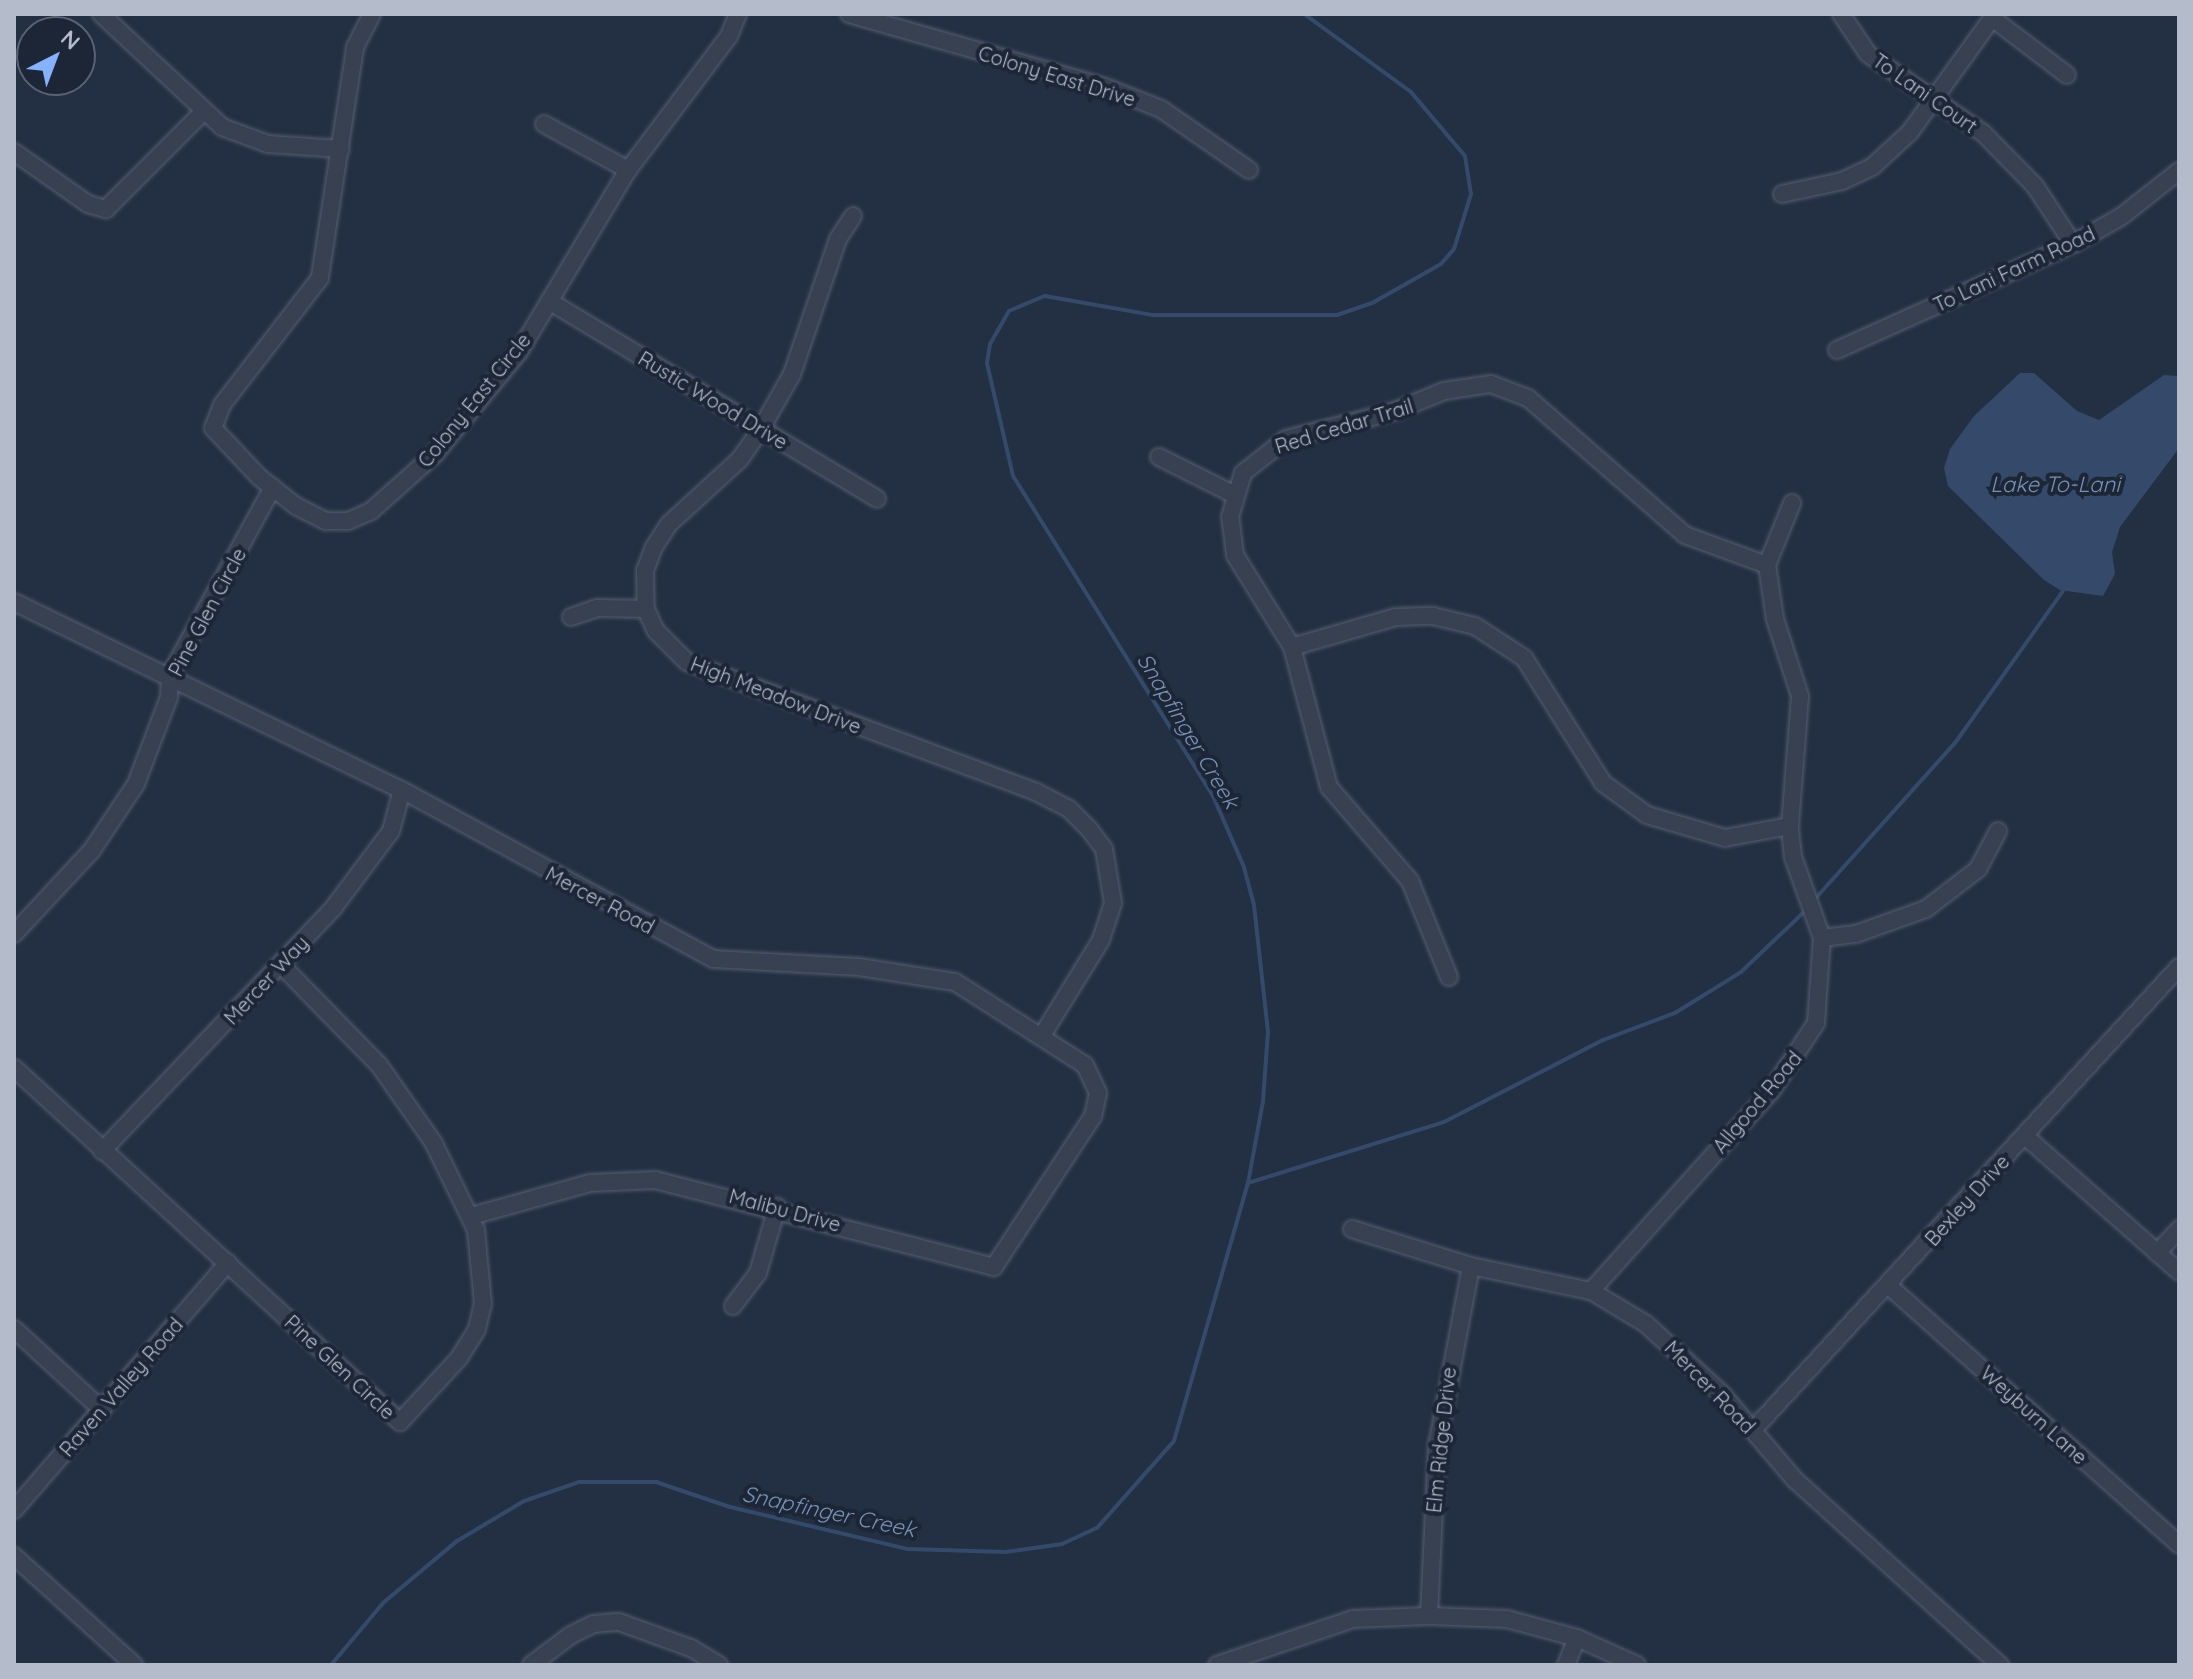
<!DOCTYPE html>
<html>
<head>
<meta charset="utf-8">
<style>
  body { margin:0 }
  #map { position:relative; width:2193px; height:1679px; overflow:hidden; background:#232f42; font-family:Quicksand,sans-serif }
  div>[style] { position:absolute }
  .water>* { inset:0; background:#354a6a }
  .stream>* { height:4px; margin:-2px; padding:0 2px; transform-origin:2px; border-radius:2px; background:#354a6a }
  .roads { filter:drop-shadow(0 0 2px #555f6f) drop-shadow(0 0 2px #555f6f) }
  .minor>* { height:16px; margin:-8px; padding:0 8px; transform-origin:8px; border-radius:8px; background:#374151 }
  span { translate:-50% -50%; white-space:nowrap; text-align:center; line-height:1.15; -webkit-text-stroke:8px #1c2636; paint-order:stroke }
  .street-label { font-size:20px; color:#b4bccc }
  .water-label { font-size:22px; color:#7991b5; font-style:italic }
  .frame { position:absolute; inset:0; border:16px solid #b4bccc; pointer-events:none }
  .north { position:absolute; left:16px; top:16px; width:80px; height:80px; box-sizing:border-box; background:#1c2636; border:2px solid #596272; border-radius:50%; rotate:42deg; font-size:22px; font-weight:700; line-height:32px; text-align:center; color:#b4bccc }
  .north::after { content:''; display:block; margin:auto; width:28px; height:36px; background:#86b1ff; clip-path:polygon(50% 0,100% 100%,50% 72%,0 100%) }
</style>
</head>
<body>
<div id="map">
  <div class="water">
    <i style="clip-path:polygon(2020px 373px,2034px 373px,2077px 411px,2099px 420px,2164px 375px,2179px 376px,2179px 448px,2120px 527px,2112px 552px,2115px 574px,2103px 596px,2060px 590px,2044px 580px,1948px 486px,1944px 468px,1950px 449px,1974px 416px)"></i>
  </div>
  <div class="stream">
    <i style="left:1814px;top:900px;width:211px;rotate:-48.1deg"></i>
    <i style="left:1955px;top:743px;width:186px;rotate:-54.6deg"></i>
    <i style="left:1248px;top:1183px;width:205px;rotate:-17.3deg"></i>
    <i style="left:1444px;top:1122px;width:179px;rotate:-27.3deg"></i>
    <i style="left:1603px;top:1040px;width:77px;rotate:-20.6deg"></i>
    <i style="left:1675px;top:1013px;width:78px;rotate:-31.8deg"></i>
    <i style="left:1741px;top:972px;width:90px;rotate:-43.6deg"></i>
    <i style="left:331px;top:1665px;width:81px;rotate:-50deg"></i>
    <i style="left:383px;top:1603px;width:97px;rotate:-40deg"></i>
    <i style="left:457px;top:1541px;width:78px;rotate:-30.8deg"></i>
    <i style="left:524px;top:1501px;width:58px;rotate:-19.1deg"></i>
    <i style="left:579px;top:1482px;width:77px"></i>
    <i style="left:656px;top:1482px;width:78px;rotate:18.7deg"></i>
    <i style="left:730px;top:1507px;width:183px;rotate:13.3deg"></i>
    <i style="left:908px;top:1549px;width:97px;rotate:1.8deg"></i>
    <i style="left:1005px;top:1552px;width:58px;rotate:-8deg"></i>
    <i style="left:1062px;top:1544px;width:38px;rotate:-25deg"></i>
    <i style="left:1097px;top:1528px;width:116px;rotate:-48.5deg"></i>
    <i style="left:1174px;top:1441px;width:268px;rotate:-74deg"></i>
    <i style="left:1248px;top:1183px;width:83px;rotate:-79.6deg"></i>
    <i style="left:1263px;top:1101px;width:69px;rotate:-85.9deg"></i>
    <i style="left:1268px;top:1032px;width:128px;rotate:-96.3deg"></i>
    <i style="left:1254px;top:905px;width:39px;rotate:-105deg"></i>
    <i style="left:1244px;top:867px;width:77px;rotate:-113.6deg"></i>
    <i style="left:1213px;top:796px;width:377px;rotate:-122deg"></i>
    <i style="left:1013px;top:476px;width:116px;rotate:-103deg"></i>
    <i style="left:987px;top:363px;width:19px;rotate:-81deg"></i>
    <i style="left:990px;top:344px;width:38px;rotate:-60deg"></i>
    <i style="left:1009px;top:311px;width:39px;rotate:-23deg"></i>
    <i style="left:1045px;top:296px;width:110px;rotate:10deg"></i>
    <i style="left:1153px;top:315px;width:184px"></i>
    <i style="left:1337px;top:315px;width:39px;rotate:-19deg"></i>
    <i style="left:1374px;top:302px;width:77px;rotate:-29.6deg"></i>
    <i style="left:1441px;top:264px;width:20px;rotate:-49deg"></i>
    <i style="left:1454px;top:249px;width:58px;rotate:-72.8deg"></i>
    <i style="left:1471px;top:194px;width:38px;rotate:-99deg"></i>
    <i style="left:1465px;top:156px;width:84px;rotate:-130.2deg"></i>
    <i style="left:1411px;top:92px;width:132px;rotate:-143.9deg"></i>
  </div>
  <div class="roads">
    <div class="minor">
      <i style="left:101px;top:14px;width:166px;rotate:43deg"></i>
      <i style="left:222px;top:127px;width:49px;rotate:20.3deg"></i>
      <i style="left:268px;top:144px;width:73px;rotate:3.9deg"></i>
      <i style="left:372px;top:14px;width:38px;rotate:117deg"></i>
      <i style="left:355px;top:48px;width:233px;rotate:98.7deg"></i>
      <i style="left:320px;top:278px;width:160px;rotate:127.7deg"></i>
      <i style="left:222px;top:405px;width:25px;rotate:111deg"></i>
      <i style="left:213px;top:428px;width:67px;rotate:46.8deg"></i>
      <i style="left:259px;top:477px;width:47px;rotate:38.1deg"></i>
      <i style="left:296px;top:506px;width:34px;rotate:27deg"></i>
      <i style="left:326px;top:521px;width:22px"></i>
      <i style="left:348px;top:521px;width:25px;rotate:-23deg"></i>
      <i style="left:371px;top:511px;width:86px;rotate:-41.7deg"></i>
      <i style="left:435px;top:454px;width:132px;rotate:-50.5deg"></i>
      <i style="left:519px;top:352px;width:212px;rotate:-59.1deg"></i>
      <i style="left:628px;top:170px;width:168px;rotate:-53deg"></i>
      <i style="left:729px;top:36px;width:24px;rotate:-68deg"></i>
      <i style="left:849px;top:14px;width:266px;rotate:15.9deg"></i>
      <i style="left:1105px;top:87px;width:60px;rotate:21.4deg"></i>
      <i style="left:1161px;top:109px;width:107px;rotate:34.7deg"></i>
      <i style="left:1841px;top:14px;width:48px;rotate:56deg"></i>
      <i style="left:1868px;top:54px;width:140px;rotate:34.5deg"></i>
      <i style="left:1983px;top:133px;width:74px;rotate:45.5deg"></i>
      <i style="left:2035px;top:186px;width:69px;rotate:56.8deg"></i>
      <i style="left:1992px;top:18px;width:94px;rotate:37.2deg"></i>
      <i style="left:544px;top:124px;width:96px;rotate:28.7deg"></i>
      <i style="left:14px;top:152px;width:90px;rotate:35.1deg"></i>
      <i style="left:88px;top:204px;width:19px;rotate:16deg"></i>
      <i style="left:106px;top:209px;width:136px;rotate:-45deg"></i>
      <i style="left:1782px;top:194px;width:61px;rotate:-12.2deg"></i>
      <i style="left:1842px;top:181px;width:33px;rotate:-25deg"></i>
      <i style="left:1872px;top:167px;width:52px;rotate:-42.6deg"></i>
      <i style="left:1910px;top:132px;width:145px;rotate:-54.2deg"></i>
      <i style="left:853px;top:216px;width:27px;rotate:123deg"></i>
      <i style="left:838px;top:239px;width:143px;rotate:108.8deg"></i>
      <i style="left:792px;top:374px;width:63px;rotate:119.4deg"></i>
      <i style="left:761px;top:429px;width:38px;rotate:125deg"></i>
      <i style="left:739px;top:460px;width:95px;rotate:137.6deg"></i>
      <i style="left:669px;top:524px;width:27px;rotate:123deg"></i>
      <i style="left:654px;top:547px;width:25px;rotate:111deg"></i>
      <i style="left:645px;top:570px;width:39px;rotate:89deg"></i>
      <i style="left:646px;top:609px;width:24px;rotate:66deg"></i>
      <i style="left:656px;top:631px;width:44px;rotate:45deg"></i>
      <i style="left:687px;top:662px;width:372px;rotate:20.4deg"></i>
      <i style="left:1036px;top:792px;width:37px;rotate:27deg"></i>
      <i style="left:1069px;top:809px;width:28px;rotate:45deg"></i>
      <i style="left:1089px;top:829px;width:25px;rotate:53deg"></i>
      <i style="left:1104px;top:849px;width:55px;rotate:80.5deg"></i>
      <i style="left:1113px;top:903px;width:39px;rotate:108deg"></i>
      <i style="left:1101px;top:940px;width:110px;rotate:121.7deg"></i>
      <i style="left:549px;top:301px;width:383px;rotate:31.1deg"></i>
      <i style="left:1837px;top:350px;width:259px;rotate:-24.2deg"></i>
      <i style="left:2073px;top:244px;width:56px;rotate:-29.7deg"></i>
      <i style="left:2122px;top:216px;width:73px;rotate:-38.3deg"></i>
      <i style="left:1159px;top:457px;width:83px;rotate:26.6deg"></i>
      <i style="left:14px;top:602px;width:431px;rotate:25.9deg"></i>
      <i style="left:402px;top:790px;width:354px;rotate:28.5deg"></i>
      <i style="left:713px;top:959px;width:146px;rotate:3.1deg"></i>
      <i style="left:859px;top:967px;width:97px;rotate:8.9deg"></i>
      <i style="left:955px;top:982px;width:154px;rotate:32.6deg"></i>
      <i style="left:1085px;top:1065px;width:31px;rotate:65deg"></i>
      <i style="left:1098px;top:1093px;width:24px;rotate:102deg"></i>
      <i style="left:1093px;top:1116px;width:181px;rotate:123.3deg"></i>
      <i style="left:994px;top:1267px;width:349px;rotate:-165.6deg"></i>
      <i style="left:656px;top:1180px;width:66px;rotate:177.4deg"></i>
      <i style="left:590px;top:1183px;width:123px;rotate:164.4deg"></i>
      <i style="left:571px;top:617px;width:28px;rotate:-19deg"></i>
      <i style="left:597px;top:608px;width:49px;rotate:1.2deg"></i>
      <i style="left:1292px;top:647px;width:108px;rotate:-16.1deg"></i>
      <i style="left:1396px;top:617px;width:37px;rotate:-2deg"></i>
      <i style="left:1433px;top:616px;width:43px;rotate:13.4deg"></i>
      <i style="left:1475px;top:626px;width:59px;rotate:33.1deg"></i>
      <i style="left:1524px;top:658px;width:148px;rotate:57.7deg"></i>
      <i style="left:1603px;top:783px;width:54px;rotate:36deg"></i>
      <i style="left:1647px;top:815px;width:81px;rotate:16.4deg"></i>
      <i style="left:1725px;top:838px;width:66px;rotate:-10.5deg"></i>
      <i style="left:14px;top:934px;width:115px;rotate:-47.1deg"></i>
      <i style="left:92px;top:850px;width:79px;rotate:-56.3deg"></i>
      <i style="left:136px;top:784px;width:93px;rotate:-69.2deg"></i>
      <i style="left:169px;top:697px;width:22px;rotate:-87deg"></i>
      <i style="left:170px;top:675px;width:214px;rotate:-61.3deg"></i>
      <i style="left:1822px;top:938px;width:34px;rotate:-7deg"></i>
      <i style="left:1856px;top:934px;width:74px;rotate:-19.7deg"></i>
      <i style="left:1926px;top:909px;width:66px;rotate:-37.6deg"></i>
      <i style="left:1978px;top:869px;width:43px;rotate:-62.2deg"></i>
      <i style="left:1449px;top:977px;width:104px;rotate:-112.1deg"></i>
      <i style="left:1410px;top:881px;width:124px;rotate:-130.8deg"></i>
      <i style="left:1329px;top:787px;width:145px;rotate:-104.8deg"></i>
      <i style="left:1292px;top:647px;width:108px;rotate:-121.8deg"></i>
      <i style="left:1235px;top:555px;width:38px;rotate:-97deg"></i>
      <i style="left:1230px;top:517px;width:46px;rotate:-73.5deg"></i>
      <i style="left:1243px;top:473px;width:55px;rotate:-38.3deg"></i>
      <i style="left:1286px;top:439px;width:113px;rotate:-14.4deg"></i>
      <i style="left:1395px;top:411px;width:53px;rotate:-22.2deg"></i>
      <i style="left:1444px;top:391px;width:48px;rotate:-8.5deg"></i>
      <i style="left:1491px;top:384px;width:40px;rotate:21deg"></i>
      <i style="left:1528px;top:398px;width:208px;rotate:41.1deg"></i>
      <i style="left:1685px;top:535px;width:87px;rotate:20.1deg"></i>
      <i style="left:14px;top:1068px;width:524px;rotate:42.52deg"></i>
      <i style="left:400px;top:1422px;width:87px;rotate:-47.3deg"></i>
      <i style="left:459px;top:1358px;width:34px;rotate:-58deg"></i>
      <i style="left:477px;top:1329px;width:26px;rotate:-77deg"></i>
      <i style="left:483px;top:1304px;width:74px;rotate:-95.4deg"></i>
      <i style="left:476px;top:1230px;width:98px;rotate:-116deg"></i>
      <i style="left:433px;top:1142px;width:94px;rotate:-125deg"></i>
      <i style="left:379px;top:1065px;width:139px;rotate:-134.4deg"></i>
      <i style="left:2025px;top:1136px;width:205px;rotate:41.4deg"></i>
      <i style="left:102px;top:1151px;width:337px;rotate:-46.4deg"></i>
      <i style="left:334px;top:907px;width:95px;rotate:-53.1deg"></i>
      <i style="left:391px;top:831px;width:42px;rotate:-75deg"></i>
      <i style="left:1352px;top:1229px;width:125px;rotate:17.3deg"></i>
      <i style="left:1471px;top:1266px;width:123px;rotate:11.8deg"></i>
      <i style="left:1591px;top:1291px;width:64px;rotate:31deg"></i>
      <i style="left:1646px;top:1324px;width:103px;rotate:42.6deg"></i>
      <i style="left:1722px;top:1394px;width:111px;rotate:49.7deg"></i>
      <i style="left:1794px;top:1479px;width:278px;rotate:42.1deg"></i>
      <i style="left:2157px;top:1253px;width:33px;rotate:-47deg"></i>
      <i style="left:1889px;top:1286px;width:388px;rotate:41.7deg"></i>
      <i style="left:1591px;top:1291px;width:270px;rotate:-48deg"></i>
      <i style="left:1772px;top:1090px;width:80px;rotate:-56.7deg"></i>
      <i style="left:1816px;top:1023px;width:85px;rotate:-86deg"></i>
      <i style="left:1822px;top:938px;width:86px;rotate:-109.7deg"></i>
      <i style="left:1793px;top:857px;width:31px;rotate:-96deg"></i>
      <i style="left:1790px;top:826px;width:130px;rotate:-85.6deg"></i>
      <i style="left:1800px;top:696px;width:81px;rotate:-108deg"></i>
      <i style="left:1775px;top:619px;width:55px;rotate:-98.4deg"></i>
      <i style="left:1767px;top:565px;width:67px;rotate:-68deg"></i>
      <i style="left:733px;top:1306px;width:41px;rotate:-52.9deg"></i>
      <i style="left:758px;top:1273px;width:69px;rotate:-73.9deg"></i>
      <i style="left:14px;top:1329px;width:120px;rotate:42.6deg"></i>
      <i style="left:1753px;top:1430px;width:629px;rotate:-47.38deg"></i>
      <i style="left:14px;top:1510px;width:327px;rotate:-49.1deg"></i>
      <i style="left:14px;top:1556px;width:162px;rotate:42.2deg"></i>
      <i style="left:1429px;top:1616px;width:170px;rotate:-87.3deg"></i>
      <i style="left:1437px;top:1446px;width:183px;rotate:-79.3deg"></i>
      <i style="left:531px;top:1665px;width:50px;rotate:-36.9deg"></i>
      <i style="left:571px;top:1635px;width:25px;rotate:-26deg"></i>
      <i style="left:594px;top:1624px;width:25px;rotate:-5deg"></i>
      <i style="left:619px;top:1622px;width:77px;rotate:19.9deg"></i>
      <i style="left:691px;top:1648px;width:33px;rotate:31deg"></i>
      <i style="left:1217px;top:1665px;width:144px;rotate:-18.7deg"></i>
      <i style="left:1353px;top:1619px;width:76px;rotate:-2.3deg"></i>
      <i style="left:1429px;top:1616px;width:78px;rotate:2.2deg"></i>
      <i style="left:1507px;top:1619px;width:73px;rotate:15.2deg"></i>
      <i style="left:1577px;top:1638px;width:66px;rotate:24.2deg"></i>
      <i style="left:1566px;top:1665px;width:29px;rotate:-68deg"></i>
    </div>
  </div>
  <div class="street-label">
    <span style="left:1057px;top:76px;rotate:17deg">Colony East Drive</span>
    <span style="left:1925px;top:93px;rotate:35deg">To Lani Court</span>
    <span style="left:2014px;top:269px;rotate:-25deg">To Lani Farm Road</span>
    <span style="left:474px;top:400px;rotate:-51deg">Colony East Circle</span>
    <span style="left:713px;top:400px;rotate:31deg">Rustic Wood Drive</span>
    <span style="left:1344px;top:426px;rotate:-17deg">Red Cedar Trail</span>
    <span style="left:207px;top:612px;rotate:-62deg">Pine Glen Circle</span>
    <span style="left:776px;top:695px;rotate:21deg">High Meadow Drive</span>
    <span style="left:600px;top:900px;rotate:28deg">Mercer Road</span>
    <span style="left:266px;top:980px;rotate:-47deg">Mercer Way</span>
    <span style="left:1757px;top:1102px;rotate:-50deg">Allgood Road</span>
    <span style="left:1967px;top:1200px;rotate:-48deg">Bexley Drive</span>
    <span style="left:785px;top:1210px;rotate:15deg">Malibu Drive</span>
    <span style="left:340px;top:1367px;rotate:43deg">Pine Glen Circle</span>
    <span style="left:121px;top:1387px;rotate:-49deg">Raven Valley Road</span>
    <span style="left:1710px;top:1387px;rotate:46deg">Mercer Road</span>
    <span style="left:2034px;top:1415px;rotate:42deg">Weyburn Lane</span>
    <span style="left:1441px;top:1440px;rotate:-84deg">Elm Ridge Drive</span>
  </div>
  <div class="water-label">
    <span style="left:2055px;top:485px">Lake To-Lani</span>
    <span style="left:1188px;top:731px;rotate:59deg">Snapfinger Creek</span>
    <span style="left:829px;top:1512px;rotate:12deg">Snapfinger Creek</span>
  </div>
  <div class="frame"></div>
  <div class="north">N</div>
</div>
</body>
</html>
